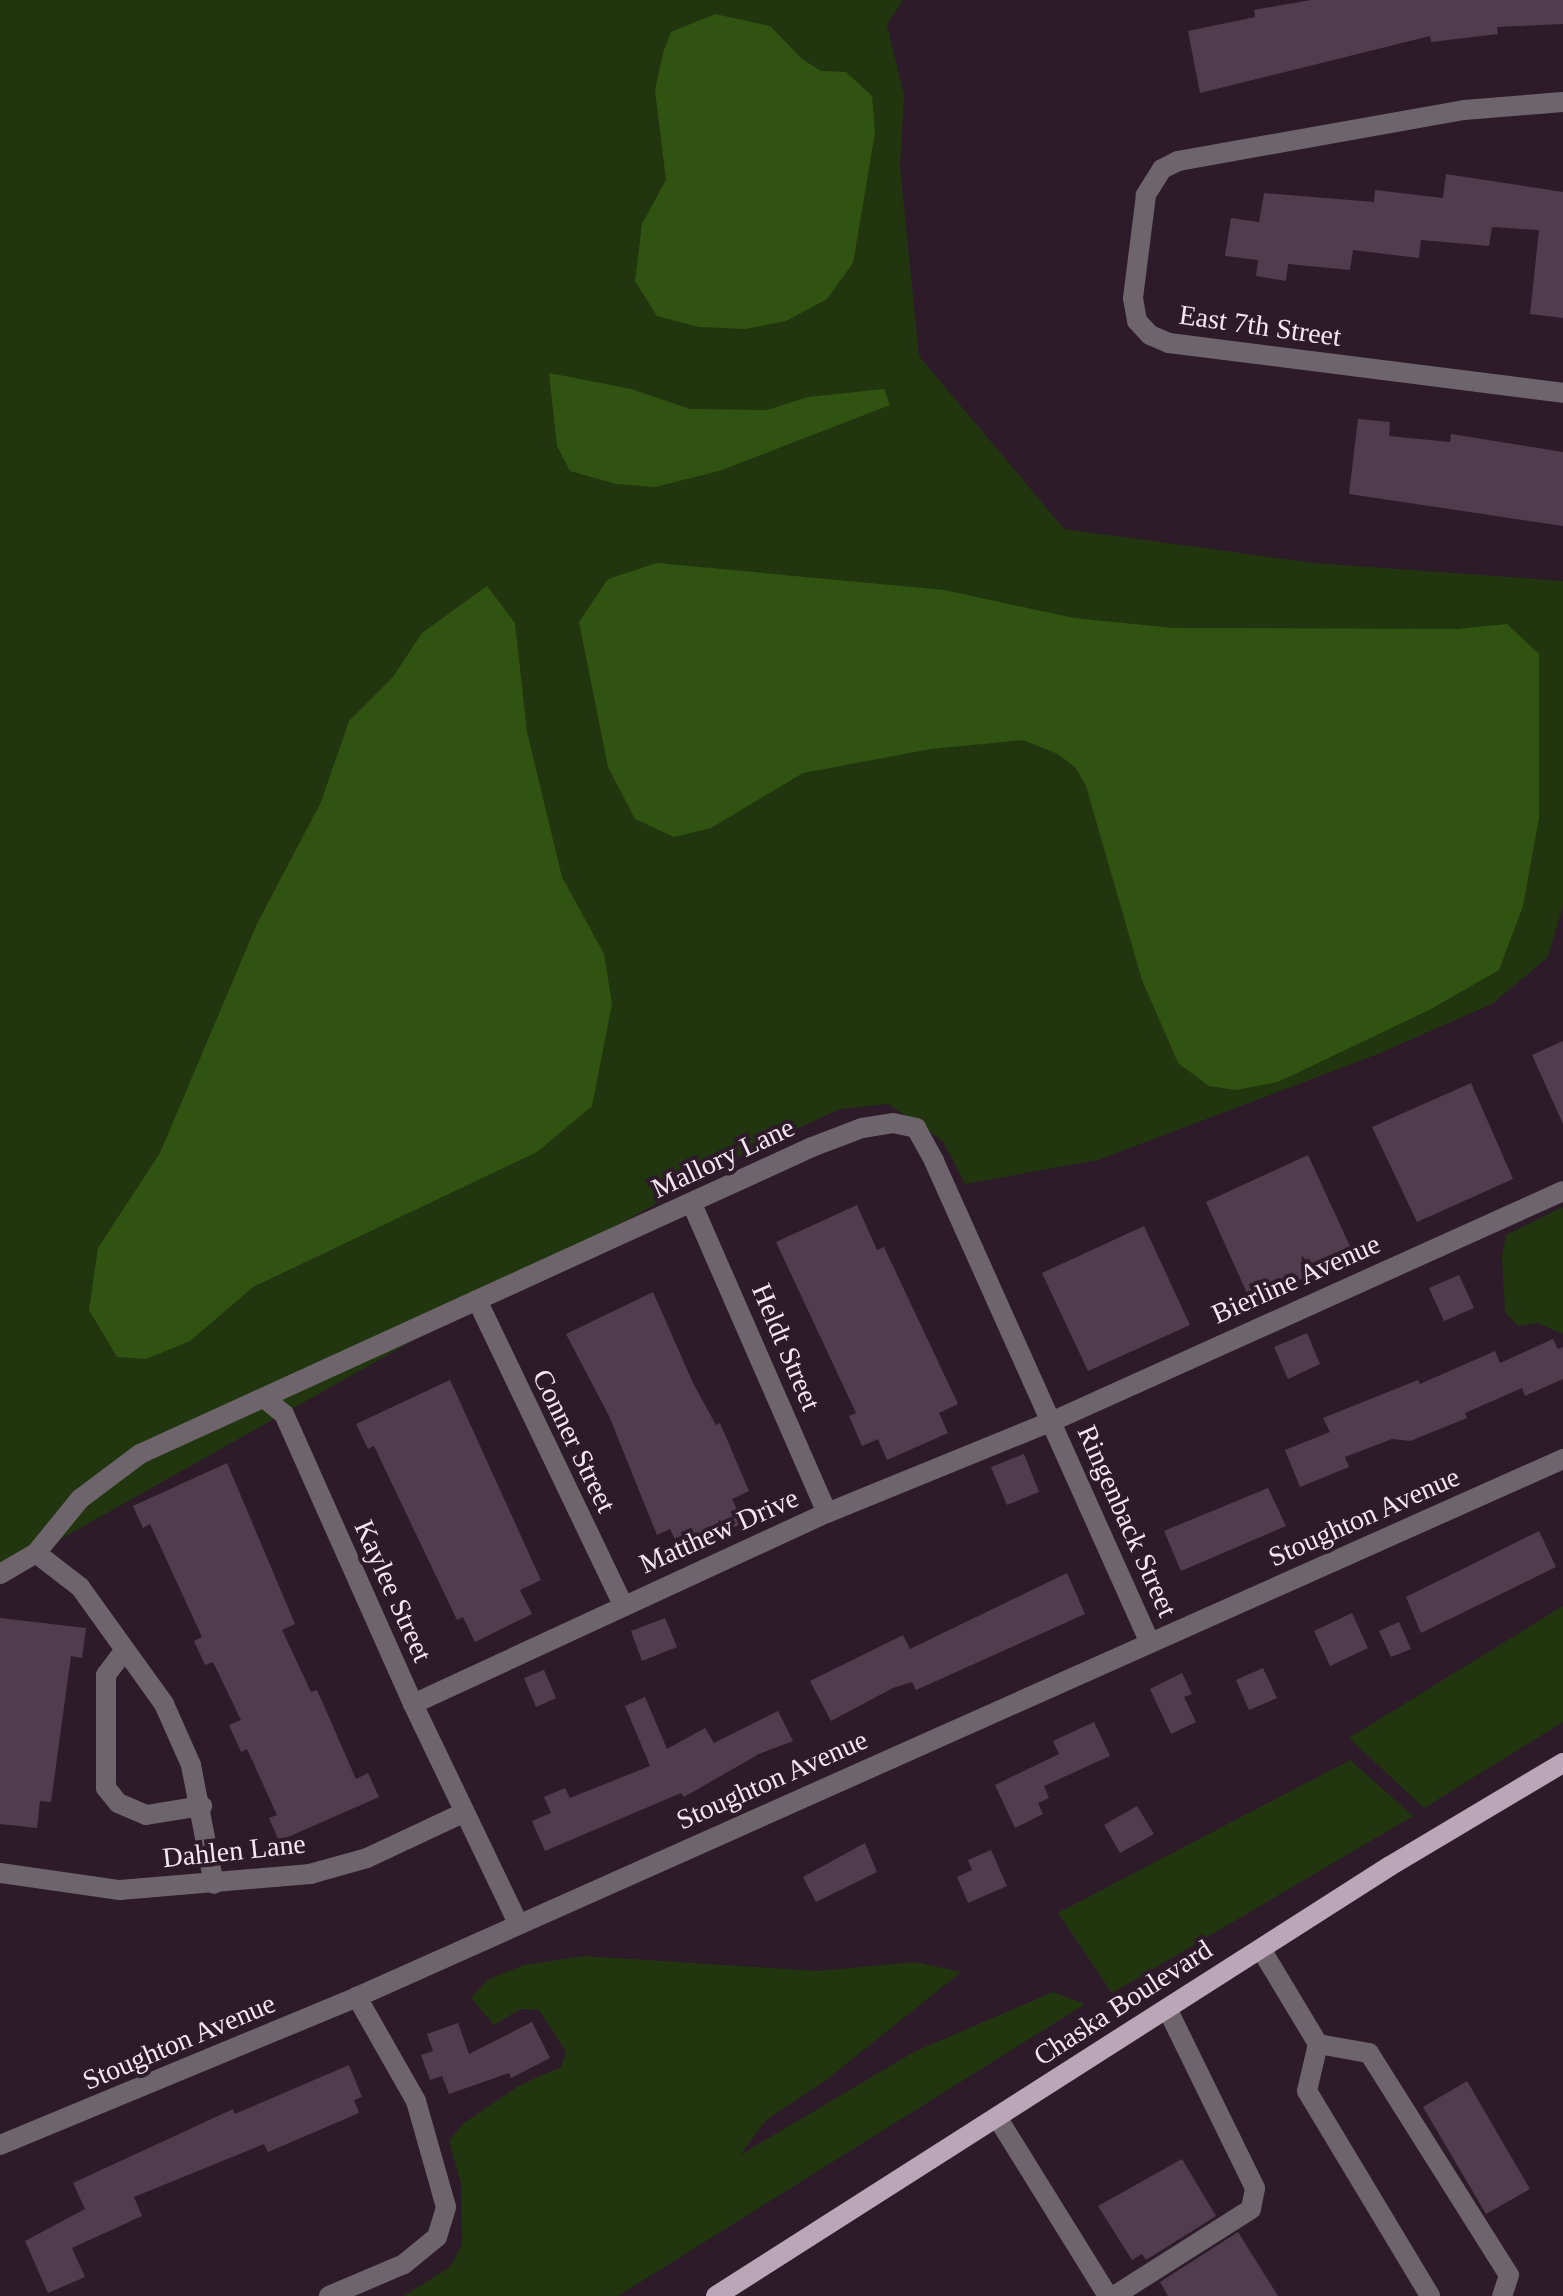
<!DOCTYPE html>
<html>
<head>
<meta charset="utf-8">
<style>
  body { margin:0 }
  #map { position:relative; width:1563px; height:2296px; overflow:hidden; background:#2d1b2a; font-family:Georgia,serif }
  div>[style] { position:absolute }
  .green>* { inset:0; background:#21360f }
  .water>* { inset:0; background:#315312 }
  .building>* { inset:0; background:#513c4d }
  .minor>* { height:20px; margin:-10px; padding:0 10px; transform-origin:10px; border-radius:10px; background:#6e646c }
  .major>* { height:20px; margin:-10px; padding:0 10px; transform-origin:10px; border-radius:10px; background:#bba6b7 }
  span { translate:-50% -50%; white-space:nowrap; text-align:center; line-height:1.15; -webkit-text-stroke:8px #2d1b2a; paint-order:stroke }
  .street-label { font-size:28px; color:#f4e7f1 }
</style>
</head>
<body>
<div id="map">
  <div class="green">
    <i style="clip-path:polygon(0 0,903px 0,887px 25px,904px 95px,900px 167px,919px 356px,1064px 529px,1314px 563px,1563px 581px,1563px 905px,1548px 957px,1492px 1004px,1378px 1054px,1098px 1160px,965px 1184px,943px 1141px,888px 1104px,840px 1109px,755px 1148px,36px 1553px,0 1579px)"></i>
    <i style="clip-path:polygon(1563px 1207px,1563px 1334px,1537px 1323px,1518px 1326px,1505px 1312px,1502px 1256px,1506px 1235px)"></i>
    <i style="clip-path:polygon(1563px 1606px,1563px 1722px,1424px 1808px,1349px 1738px)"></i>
    <i style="clip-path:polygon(1350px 1760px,1413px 1816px,1112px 1993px,1058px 1913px)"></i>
    <i style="clip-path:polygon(583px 1956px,818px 1971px,915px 1962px,961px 1972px,826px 2080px,766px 2120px,740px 2155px,914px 2052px,1053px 1992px,1085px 2004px,618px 2296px,404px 2296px,450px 2267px,462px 2245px,461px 2183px,449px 2141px,464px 2123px,520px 2085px,561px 2067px,566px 2052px,539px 2010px,520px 2009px,494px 2025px,471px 1998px,489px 1979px,524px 1965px)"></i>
  </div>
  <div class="water">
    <i style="clip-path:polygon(715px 14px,770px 26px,802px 59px,821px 71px,846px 72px,872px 96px,875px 133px,853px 263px,827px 299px,786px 321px,746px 329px,699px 327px,657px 316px,635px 281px,642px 224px,666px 180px,655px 90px,663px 53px,671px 32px)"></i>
    <i style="clip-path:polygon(549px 373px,631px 389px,690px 409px,767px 410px,808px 397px,884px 389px,890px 405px,719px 471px,655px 487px,616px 484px,570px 471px,557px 446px)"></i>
    <i style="clip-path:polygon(657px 563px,944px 590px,1074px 618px,1173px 628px,1457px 629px,1507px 624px,1539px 654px,1539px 818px,1523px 906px,1499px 970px,1429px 1010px,1278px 1082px,1236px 1090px,1209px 1086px,1178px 1063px,1142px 980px,1086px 786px,1076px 768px,1058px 754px,1023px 740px,931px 749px,803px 773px,711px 828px,674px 837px,635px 819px,608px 767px,579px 622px,608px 579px)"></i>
    <i style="clip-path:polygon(487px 586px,515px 623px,527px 732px,562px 877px,604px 954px,612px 1004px,592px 1106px,537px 1152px,253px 1287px,190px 1341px,146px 1359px,117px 1357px,89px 1310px,98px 1248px,160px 1153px,257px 924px,321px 802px,349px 721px,393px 677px,422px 633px)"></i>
  </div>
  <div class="building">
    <i style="clip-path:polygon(1311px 0,1563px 0,1563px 24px,1497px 27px,1498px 34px,1431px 42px,1430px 36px,1200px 93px,1188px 31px,1255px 17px,1254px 10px)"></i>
    <i style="clip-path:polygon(1446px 174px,1563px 192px,1563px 318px,1530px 314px,1539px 230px,1492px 227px,1489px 246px,1421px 240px,1419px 258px,1353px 250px,1350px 270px,1288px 264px,1286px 281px,1256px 276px,1258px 260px,1225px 256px,1231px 218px,1259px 222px,1264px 193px,1374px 202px,1375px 190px,1443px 198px)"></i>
    <i style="clip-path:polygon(1358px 419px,1390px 422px,1389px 436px,1450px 442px,1451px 434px,1563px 452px,1563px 526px,1349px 494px)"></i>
    <i style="clip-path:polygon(1563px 1041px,1563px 1124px,1532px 1055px)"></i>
    <i style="clip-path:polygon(1471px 1083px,1513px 1179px,1417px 1222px,1372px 1127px)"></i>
    <i style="clip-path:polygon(1308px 1155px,1354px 1255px,1251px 1302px,1206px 1202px)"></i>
    <i style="clip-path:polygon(857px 1205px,877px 1250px,884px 1247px,958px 1404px,939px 1413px,948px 1433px,887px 1460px,878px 1439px,862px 1446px,849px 1416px,856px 1413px,776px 1242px)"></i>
    <i style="clip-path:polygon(1144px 1226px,1190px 1325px,1088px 1371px,1042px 1273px)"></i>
    <i style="clip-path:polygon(1459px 1275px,1474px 1308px,1444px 1321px,1429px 1288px)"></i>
    <i style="clip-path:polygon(653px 1292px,693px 1383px,716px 1425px,720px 1423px,749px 1491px,732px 1499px,743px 1523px,681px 1552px,670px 1529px,657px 1535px,609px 1416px,566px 1334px)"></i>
    <i style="clip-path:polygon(1307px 1333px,1320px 1364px,1288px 1379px,1274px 1347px)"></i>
    <i style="clip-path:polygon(1553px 1339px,1558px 1349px,1563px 1347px,1563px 1379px,1525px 1396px,1522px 1388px,1465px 1413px,1467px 1418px,1410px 1441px,1392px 1439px,1345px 1457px,1349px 1467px,1300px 1487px,1285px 1450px,1330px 1432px,1323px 1418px,1418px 1380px,1420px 1384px,1495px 1351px,1500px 1363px)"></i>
    <i style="clip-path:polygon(450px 1380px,541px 1580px,520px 1590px,532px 1614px,475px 1642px,463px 1617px,457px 1620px,374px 1446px,368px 1449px,356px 1424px)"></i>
    <i style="clip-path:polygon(1024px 1454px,1039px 1492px,1007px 1505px,991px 1467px)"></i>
    <i style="clip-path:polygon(227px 1463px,295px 1624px,282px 1630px,311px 1692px,317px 1690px,356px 1779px,368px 1773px,379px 1797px,279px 1841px,269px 1818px,277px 1815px,247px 1749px,241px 1752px,229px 1725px,241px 1720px,213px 1662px,205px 1665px,194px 1641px,202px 1637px,150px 1524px,143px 1528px,133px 1506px)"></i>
    <i style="clip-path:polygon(1268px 1488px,1286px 1526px,1181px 1571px,1164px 1531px)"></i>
    <i style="clip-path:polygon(1539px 1531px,1556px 1567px,1421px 1633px,1406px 1597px)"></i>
    <i style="clip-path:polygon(1067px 1573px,1085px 1614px,916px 1690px,912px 1682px,893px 1688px,831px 1721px,810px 1681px,903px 1635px,910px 1649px)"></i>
    <i style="clip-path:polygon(1352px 1613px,1368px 1648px,1330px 1666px,1314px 1631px)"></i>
    <i style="clip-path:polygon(0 1618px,86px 1628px,82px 1658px,71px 1656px,51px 1802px,40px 1801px,37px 1828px,0 1824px)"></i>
    <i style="clip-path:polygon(665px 1618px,677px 1647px,642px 1661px,631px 1631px)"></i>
    <i style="clip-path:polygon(1399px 1622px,1411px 1649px,1391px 1657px,1379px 1631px)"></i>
    <i style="clip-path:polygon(1263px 1668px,1277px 1698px,1249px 1710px,1236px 1680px)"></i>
    <i style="clip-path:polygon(544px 1670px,556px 1698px,536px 1707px,524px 1678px)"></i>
    <i style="clip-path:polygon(1182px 1673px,1192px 1694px,1184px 1697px,1196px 1722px,1171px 1734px,1150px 1689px)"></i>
    <i style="clip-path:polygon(645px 1697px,667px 1749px,705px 1728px,714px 1743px,778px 1711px,793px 1741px,759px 1754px,684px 1797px,681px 1793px,545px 1851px,532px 1821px,551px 1813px,544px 1797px,565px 1788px,570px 1798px,650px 1766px,625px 1706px)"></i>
    <i style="clip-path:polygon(1094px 1722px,1110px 1756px,1044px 1786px,1049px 1798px,1038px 1803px,1043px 1814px,1015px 1828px,995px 1785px,1059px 1754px,1053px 1741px)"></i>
    <i style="clip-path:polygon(1137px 1806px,1154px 1834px,1120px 1853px,1104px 1825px)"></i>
    <i style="clip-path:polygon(865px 1843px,877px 1872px,816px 1902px,803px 1877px)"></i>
    <i style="clip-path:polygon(991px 1850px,1007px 1886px,968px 1903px,957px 1877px,972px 1870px,968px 1860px)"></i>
    <i style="clip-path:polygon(532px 2022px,550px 2058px,511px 2078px,509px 2073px,449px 2094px,442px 2076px,430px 2080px,421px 2055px,433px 2051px,427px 2034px,458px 2023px,469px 2054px)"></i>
    <i style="clip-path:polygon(349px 2065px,362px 2097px,354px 2100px,359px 2113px,268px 2152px,264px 2144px,134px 2197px,142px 2216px,72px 2248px,85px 2277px,48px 2293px,25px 2241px,85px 2209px,73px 2183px,233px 2109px,235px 2114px)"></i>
    <i style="clip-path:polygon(1467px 2081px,1530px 2189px,1486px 2214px,1423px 2107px)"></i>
    <i style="clip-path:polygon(1182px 2159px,1216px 2216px,1146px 2260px,1142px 2254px,1132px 2260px,1098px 2206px)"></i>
    <i style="clip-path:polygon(1238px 2232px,1278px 2296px,1168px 2296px,1160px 2282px)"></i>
  </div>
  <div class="minor">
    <i style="left:1563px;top:102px;width:99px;rotate:175.4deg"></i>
    <i style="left:1464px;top:110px;width:291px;rotate:169.9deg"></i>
    <i style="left:1178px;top:161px;width:18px;rotate:153deg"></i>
    <i style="left:1162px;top:169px;width:31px;rotate:122deg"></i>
    <i style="left:1146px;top:195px;width:104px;rotate:97.2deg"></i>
    <i style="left:1133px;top:298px;width:23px;rotate:80deg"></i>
    <i style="left:1137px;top:321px;width:19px;rotate:47deg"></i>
    <i style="left:1150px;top:335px;width:21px;rotate:23deg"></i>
    <i style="left:1169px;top:343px;width:397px;rotate:7.2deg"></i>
    <i style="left:692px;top:1204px;width:337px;rotate:66.4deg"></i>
    <i style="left:477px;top:1300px;width:338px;rotate:64.4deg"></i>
    <i style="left:264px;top:1398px;width:26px;rotate:39deg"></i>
    <i style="left:284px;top:1414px;width:317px;rotate:66deg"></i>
    <i style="left:413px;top:1704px;width:243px;rotate:64.4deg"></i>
    <i style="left:36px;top:1553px;width:56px;rotate:37.7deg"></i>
    <i style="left:80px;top:1587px;width:144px;rotate:54.3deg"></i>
    <i style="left:164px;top:1704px;width:67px;rotate:66.1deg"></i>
    <i style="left:191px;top:1765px;width:121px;rotate:79.1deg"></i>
    <i style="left:0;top:1574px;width:42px;rotate:-30.3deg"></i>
    <i style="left:36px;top:1553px;width:70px;rotate:-50.8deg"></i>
    <i style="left:80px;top:1499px;width:75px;rotate:-36.9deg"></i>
    <i style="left:140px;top:1454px;width:739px;rotate:-24.55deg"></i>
    <i style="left:812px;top:1147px;width:53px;rotate:-20.8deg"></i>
    <i style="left:862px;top:1128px;width:31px;rotate:-9deg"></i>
    <i style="left:893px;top:1123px;width:24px;rotate:12deg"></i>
    <i style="left:916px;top:1128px;width:38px;rotate:61deg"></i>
    <i style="left:934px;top:1161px;width:528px;rotate:65.86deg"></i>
    <i style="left:124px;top:1651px;width:30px;rotate:127deg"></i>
    <i style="left:106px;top:1675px;width:113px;rotate:90deg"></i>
    <i style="left:106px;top:1788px;width:19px;rotate:51deg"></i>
    <i style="left:118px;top:1803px;width:30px;rotate:23deg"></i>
    <i style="left:146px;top:1815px;width:57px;rotate:-9.1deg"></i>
    <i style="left:413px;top:1704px;width:456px;rotate:-24.8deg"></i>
    <i style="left:827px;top:1513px;width:244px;rotate:-22.2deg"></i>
    <i style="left:1053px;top:1421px;width:559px;rotate:-24.27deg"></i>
    <i style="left:0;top:1873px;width:121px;rotate:8.1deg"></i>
    <i style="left:120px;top:1890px;width:191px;rotate:-4.8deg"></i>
    <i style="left:310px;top:1874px;width:59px;rotate:-15.7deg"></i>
    <i style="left:367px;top:1858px;width:106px;rotate:-25.1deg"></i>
    <i style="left:1261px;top:1949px;width:111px;rotate:59deg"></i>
    <i style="left:1318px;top:2044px;width:52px;rotate:10deg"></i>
    <i style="left:1369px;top:2053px;width:262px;rotate:57.8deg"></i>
    <i style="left:1509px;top:2275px;width:22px;rotate:108deg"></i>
    <i style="left:1318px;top:2044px;width:48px;rotate:103.2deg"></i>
    <i style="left:1307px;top:2091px;width:239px;rotate:59deg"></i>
    <i style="left:997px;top:2117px;width:211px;rotate:58.2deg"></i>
    <i style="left:0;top:2145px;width:386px;rotate:-22.5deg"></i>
    <i style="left:357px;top:1997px;width:1321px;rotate:-24.04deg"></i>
    <i style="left:329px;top:2296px;width:82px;rotate:-23.1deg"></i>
    <i style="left:404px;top:2264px;width:43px;rotate:-39.3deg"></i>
    <i style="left:437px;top:2237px;width:31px;rotate:-73deg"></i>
    <i style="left:446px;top:2207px;width:110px;rotate:-105.8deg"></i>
    <i style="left:416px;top:2101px;width:120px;rotate:-119.6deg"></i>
    <i style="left:1114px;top:2296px;width:162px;rotate:-32.4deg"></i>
    <i style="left:1251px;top:2209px;width:21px;rotate:-79deg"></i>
    <i style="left:1255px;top:2188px;width:200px;rotate:-116.1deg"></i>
  </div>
  <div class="major">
    <i style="left:716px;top:2296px;width:799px;rotate:-32.54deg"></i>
    <i style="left:1390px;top:1866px;width:201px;rotate:-30.8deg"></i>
  </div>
  <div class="street-label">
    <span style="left:1260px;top:326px;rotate:8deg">East 7th Street</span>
    <span style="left:723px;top:1158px;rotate:-25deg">Mallory Lane</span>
    <span style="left:1296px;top:1279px;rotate:-24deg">Bierline Avenue</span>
    <span style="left:786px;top:1347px;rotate:67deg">Heldt Street</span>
    <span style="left:574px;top:1441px;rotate:64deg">Conner Street</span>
    <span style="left:1364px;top:1517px;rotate:-24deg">Stoughton Avenue</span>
    <span style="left:1127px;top:1521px;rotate:66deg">Ringenback Street</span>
    <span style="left:719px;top:1531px;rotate:-24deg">Matthew Drive</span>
    <span style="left:393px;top:1591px;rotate:66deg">Kaylee Street</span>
    <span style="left:772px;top:1780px;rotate:-24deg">Stoughton Avenue</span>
    <span style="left:234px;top:1851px;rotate:-6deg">Dahlen Lane</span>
    <span style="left:1123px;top:2003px;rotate:-33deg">Chaska Boulevard</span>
    <span style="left:179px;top:2042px;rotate:-23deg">Stoughton Avenue</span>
  </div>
</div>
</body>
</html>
